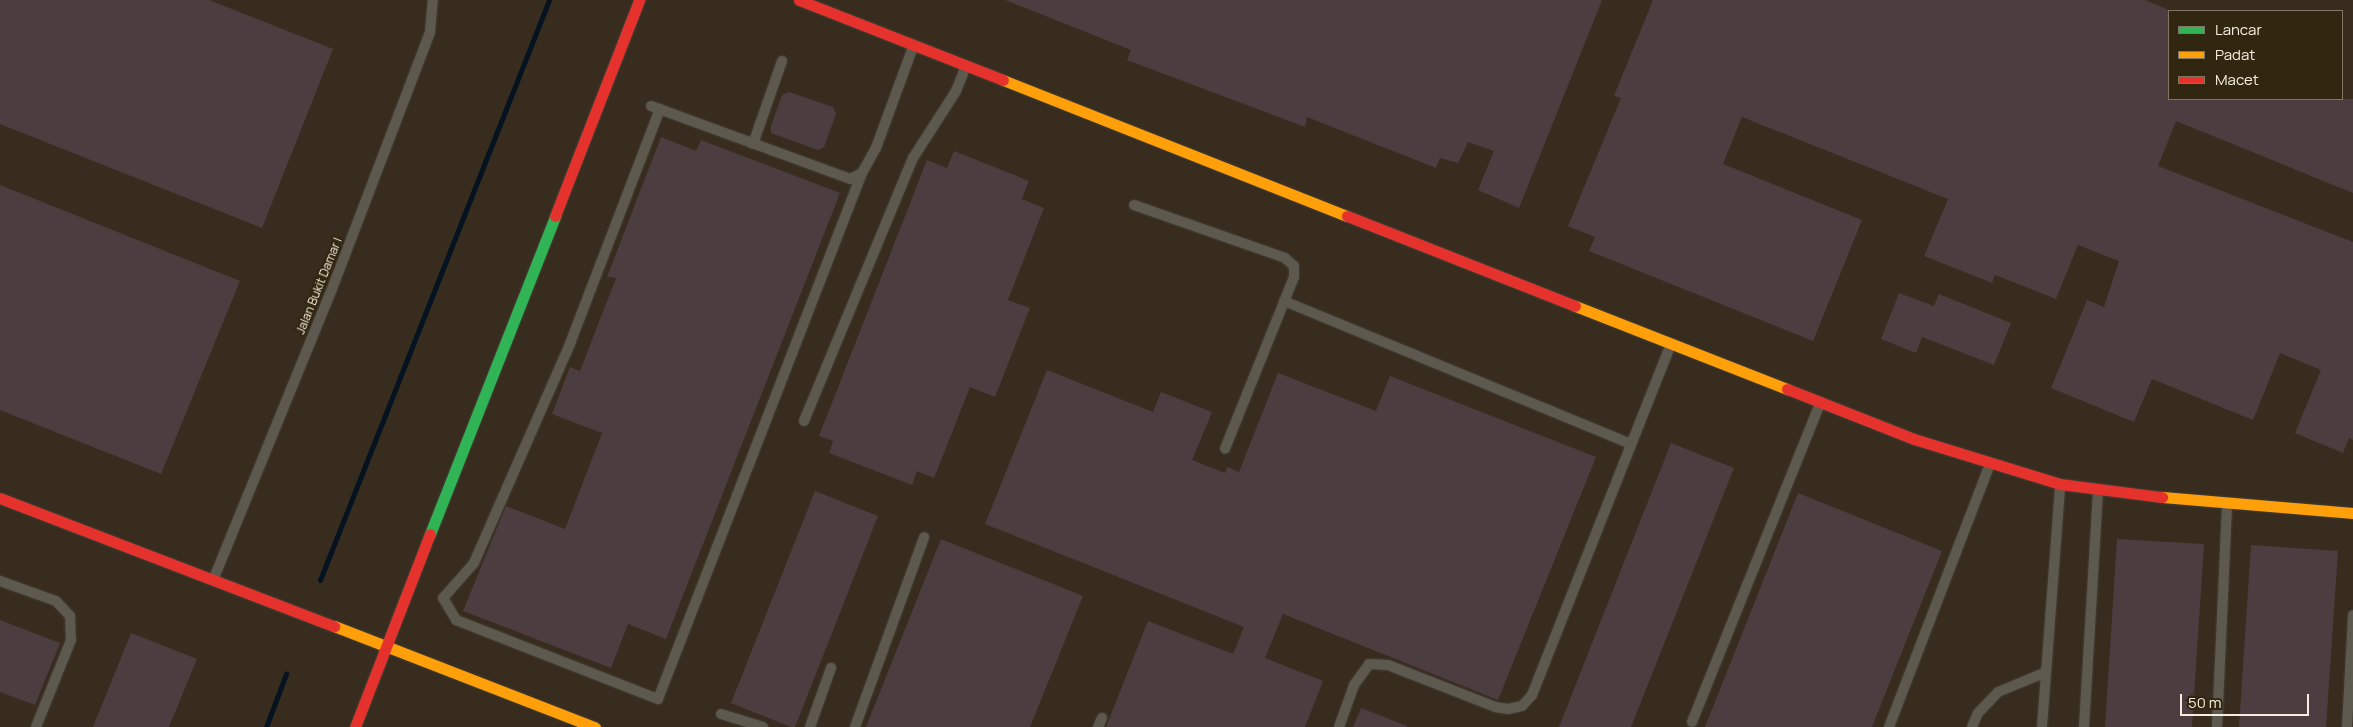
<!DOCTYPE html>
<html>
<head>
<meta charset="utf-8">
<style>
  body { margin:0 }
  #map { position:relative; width:2353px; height:727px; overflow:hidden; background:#292317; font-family:Manrope,sans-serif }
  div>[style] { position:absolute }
  .industrial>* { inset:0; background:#372c1e }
  .stream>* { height:5px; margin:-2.5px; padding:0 2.5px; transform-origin:2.5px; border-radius:2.5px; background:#051321 }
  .building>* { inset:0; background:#4c3e40 }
  .roads { filter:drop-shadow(0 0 1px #433e35) drop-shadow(0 0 1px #433e35) }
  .lane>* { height:10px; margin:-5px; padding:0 5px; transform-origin:5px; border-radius:5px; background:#5e594f }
  .fast>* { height:11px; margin:-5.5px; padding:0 5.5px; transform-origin:5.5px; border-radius:5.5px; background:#30b455 }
  .slow>* { height:11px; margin:-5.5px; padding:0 5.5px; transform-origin:5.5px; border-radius:5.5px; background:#ff9f0a }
  .jam>* { height:11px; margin:-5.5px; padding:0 5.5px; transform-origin:5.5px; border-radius:5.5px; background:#e5322d }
  span { translate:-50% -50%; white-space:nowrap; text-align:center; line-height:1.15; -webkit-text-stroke:4.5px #31260f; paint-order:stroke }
  .street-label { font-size:12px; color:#f5eee0 }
  .legend { position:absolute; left:2168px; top:10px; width:175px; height:90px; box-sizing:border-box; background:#31260f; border:1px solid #7f7663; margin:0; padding:6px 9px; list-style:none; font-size:15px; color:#f5eee0 }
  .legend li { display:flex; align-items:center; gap:10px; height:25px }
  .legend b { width:25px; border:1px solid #7f7663 }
  .scale { position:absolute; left:2180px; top:694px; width:129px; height:22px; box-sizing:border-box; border:2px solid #f5eee0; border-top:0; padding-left:6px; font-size:15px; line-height:18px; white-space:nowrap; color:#f5eee0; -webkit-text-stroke:4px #31260f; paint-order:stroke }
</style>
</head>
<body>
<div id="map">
  <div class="industrial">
    <i style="clip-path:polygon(evenodd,0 0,2353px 0,2353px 727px,0 727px,0 0,2169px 11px,2342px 11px,2342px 99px,2169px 99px,2169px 11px)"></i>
  </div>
  <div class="stream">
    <i style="left:320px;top:580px;width:624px;rotate:-68.45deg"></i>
    <i style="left:266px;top:727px;width:57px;rotate:-69.3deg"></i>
  </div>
  <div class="building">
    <i style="clip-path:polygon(0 0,209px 0,333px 49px,262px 228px,0 124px)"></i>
    <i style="clip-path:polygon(1005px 0,1602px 0,1519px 208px,1478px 190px,1494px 151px,1468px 142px,1458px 163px,1440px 158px,1436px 168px,1307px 117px,1305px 127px,1127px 60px,1131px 50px)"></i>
    <i style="clip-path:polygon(1653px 0,2145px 0,2169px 10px,2169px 99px,2353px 99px,2353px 193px,2176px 121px,2158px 166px,2353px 242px,2353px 440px,2349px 438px,2343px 453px,2295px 433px,2321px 370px,2280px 353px,2253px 420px,2152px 379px,2134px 422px,2051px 388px,2087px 300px,2104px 307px,2119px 261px,2078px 245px,2056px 299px,1995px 275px,1992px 283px,1924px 256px,1948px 199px,1742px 117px,1723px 164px,1862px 220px,1813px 341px,1589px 251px,1595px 237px,1568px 226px,1621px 98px,1614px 96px)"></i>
    <i style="clip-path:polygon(789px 92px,833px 107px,836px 114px,824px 147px,818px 150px,771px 133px,771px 126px,782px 95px)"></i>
    <i style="clip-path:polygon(661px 137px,696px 151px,701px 140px,840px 193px,666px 639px,628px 624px,611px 668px,463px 611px,506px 506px,565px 529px,602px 433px,552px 414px,570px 367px,580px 371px,616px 278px,607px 277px)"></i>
    <i style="clip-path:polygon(954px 151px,1029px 181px,1022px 199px,1044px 208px,1008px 300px,1030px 308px,995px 397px,970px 387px,934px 478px,917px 471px,912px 485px,829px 453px,833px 441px,819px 436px,927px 160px,947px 168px)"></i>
    <i style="clip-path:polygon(0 185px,240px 281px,161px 474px,0 410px)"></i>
    <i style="clip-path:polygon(1899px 293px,1934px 306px,1939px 294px,2011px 323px,1994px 365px,1922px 337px,1916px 353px,1881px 339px)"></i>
    <i style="clip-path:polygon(1047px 370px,1153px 412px,1161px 392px,1212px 412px,1192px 460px,1225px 473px,1227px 467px,1239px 472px,1278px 373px,1376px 411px,1390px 376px,1596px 457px,1498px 700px,1283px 614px,1265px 658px,1323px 681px,1305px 727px,1106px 727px,1148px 621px,1233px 654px,1244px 627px,985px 524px)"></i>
    <i style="clip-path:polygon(1671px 443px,1734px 468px,1631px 727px,1559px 727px)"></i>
    <i style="clip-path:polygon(815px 491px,878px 516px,795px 727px,791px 727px,731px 703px)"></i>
    <i style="clip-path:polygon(1798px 493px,1942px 551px,1872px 727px,1705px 727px)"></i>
    <i style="clip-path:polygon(941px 539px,1083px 596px,1030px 727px,866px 727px)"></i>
    <i style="clip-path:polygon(2117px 539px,2204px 544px,2192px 727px,2105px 727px)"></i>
    <i style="clip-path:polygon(2251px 545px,2338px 551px,2326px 727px,2239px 727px)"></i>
    <i style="clip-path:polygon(0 620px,60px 643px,35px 705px,0 692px)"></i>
    <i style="clip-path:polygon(131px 633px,197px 659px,169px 727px,93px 727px)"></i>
    <i style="clip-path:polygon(1361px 708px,1407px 726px,1407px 727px,1353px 727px)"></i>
  </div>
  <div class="roads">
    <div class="lane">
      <i style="left:651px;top:106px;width:212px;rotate:20.1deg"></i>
      <i style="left:850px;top:179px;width:13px;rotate:-27deg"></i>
      <i style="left:862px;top:173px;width:29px;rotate:-61deg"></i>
      <i style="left:876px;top:148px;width:108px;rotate:-69.9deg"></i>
      <i style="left:660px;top:109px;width:252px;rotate:111deg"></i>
      <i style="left:570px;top:344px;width:239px;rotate:113.7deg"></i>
      <i style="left:474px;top:563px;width:47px;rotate:131.5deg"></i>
      <i style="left:443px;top:598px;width:26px;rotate:59deg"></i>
      <i style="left:456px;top:620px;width:217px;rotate:21.4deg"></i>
      <i style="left:658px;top:699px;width:564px;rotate:-68.8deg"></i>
      <i style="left:753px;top:144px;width:88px;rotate:-70.7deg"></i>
      <i style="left:1134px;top:205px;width:160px;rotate:19.3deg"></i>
      <i style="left:1285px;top:258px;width:12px;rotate:42deg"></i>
      <i style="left:1294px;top:266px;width:11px;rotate:90deg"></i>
      <i style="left:1294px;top:277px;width:185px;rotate:111.9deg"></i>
      <i style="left:1284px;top:301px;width:375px;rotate:22.4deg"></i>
      <i style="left:804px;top:421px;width:285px;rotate:-67.5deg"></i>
      <i style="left:913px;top:158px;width:80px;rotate:-57.3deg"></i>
      <i style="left:956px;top:91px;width:27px;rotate:-68deg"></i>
      <i style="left:214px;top:578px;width:312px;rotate:-67.8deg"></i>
      <i style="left:332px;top:289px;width:275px;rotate:-69.1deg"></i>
      <i style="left:430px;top:32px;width:32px;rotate:-85deg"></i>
      <i style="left:0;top:581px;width:59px;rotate:19.7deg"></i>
      <i style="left:56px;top:601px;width:21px;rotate:47deg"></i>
      <i style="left:70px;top:616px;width:24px;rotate:88deg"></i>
      <i style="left:71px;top:640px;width:94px;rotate:111.9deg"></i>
      <i style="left:721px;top:714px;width:44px;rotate:17.2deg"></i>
      <i style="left:1692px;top:722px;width:343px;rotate:-68.1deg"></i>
      <i style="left:810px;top:727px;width:63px;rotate:-70.4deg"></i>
      <i style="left:855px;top:727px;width:202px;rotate:-70deg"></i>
      <i style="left:1098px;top:727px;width:10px;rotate:-66deg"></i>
      <i style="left:1339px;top:727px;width:45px;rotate:-70.3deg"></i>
      <i style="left:1354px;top:685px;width:26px;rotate:-54deg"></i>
      <i style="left:1369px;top:664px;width:19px;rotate:3deg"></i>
      <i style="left:1388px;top:665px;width:115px;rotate:21.4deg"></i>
      <i style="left:1495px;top:707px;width:13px;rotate:9deg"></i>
      <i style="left:1508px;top:709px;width:14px;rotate:-12deg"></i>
      <i style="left:1522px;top:706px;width:15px;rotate:-48deg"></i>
      <i style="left:1532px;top:695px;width:378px;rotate:-68.4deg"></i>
      <i style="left:1889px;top:727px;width:282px;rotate:-69deg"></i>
      <i style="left:1972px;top:727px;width:15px;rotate:-67deg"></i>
      <i style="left:1978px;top:713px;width:29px;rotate:-46deg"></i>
      <i style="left:1998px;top:692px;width:52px;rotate:-22.6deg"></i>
      <i style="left:2042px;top:727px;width:242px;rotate:-85.7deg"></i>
      <i style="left:2084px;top:727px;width:236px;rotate:-86.6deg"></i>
      <i style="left:2217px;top:727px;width:223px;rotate:-87.4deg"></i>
      <i style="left:2347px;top:727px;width:112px;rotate:-86.9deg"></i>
    </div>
    <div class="fast">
      <i style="left:430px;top:534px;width:342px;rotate:-68.5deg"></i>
    </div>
    <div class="slow">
      <i style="left:1003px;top:80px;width:370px;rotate:21.6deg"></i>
      <i style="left:1575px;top:306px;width:228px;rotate:21.4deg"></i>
      <i style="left:2162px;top:497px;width:192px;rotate:4.8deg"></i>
      <i style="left:334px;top:626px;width:280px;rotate:21.2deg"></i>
    </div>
    <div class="jam">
      <i style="left:799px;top:0;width:219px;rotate:21.4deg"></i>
      <i style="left:555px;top:216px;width:232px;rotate:-68.7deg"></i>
      <i style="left:1347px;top:216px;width:245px;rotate:21.5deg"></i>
      <i style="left:1787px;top:389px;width:136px;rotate:21.5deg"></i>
      <i style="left:1914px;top:439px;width:153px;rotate:17.1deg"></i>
      <i style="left:2060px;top:484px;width:103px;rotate:7.3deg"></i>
      <i style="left:0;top:498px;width:358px;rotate:21deg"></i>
      <i style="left:355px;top:727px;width:207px;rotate:-68.8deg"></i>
    </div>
  </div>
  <div class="street-label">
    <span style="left:319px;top:286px;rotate:-68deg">Jalan Bukit Damar I</span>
  </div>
  <ul class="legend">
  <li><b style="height:6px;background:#30b455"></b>Lancar</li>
  <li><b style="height:6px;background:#ff9f0a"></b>Padat</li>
  <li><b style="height:6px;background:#e5322d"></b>Macet</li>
  </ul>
  <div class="scale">50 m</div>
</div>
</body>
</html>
